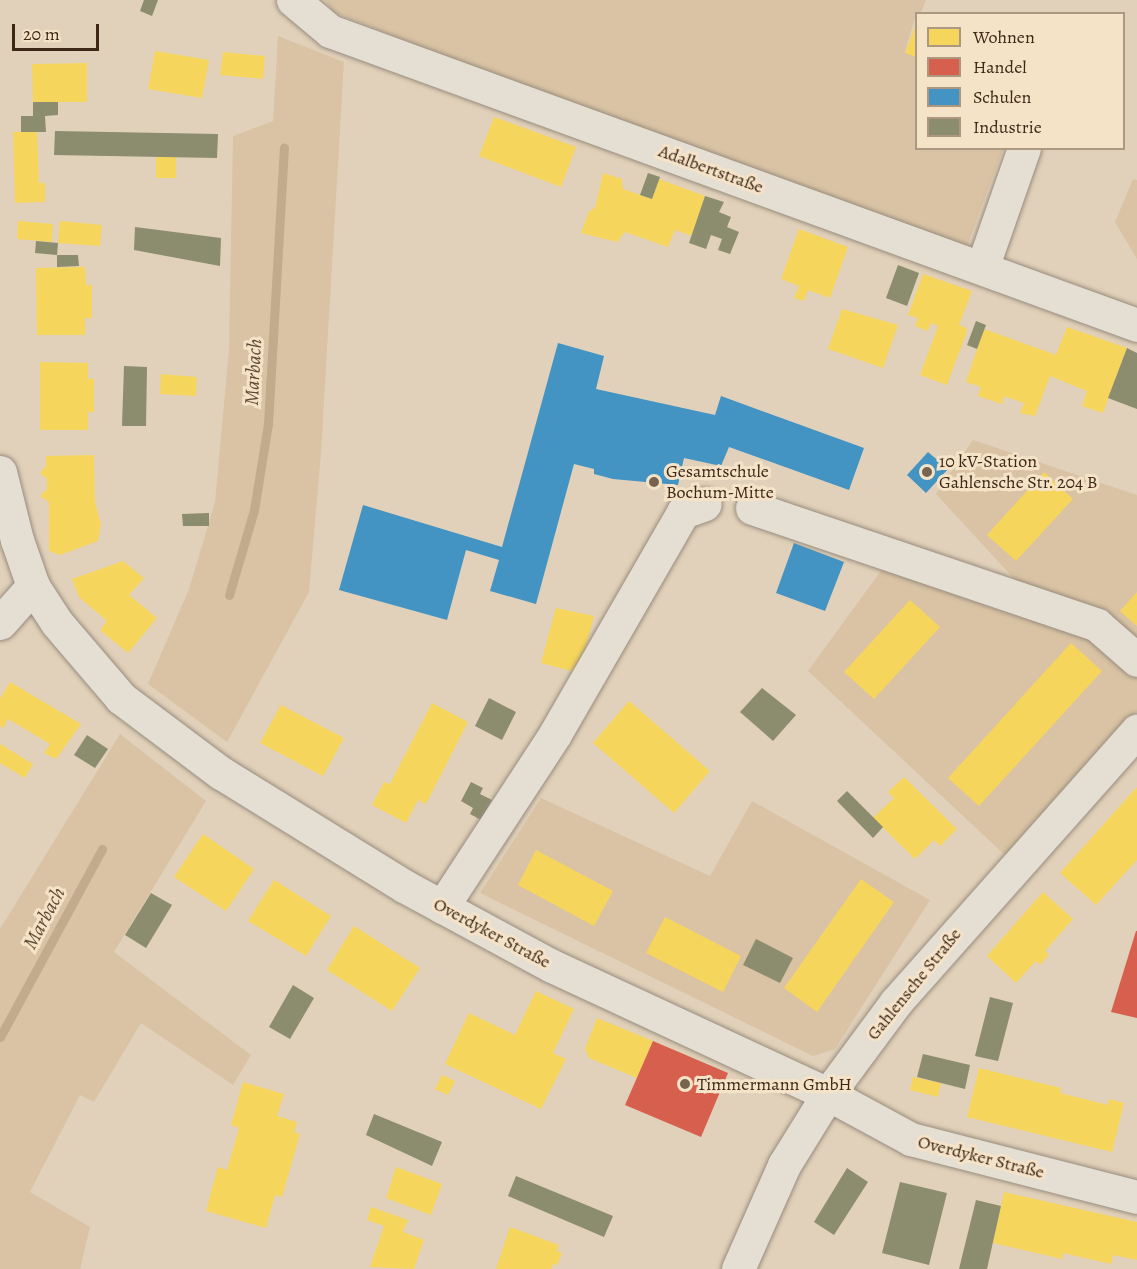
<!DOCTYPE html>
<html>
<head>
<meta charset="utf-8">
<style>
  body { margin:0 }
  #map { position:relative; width:1137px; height:1269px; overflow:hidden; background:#e1d1ba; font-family:Alegreya,serif }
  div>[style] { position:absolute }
  .green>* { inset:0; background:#d9c3a4 }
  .homes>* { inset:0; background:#f6d55c }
  .shops>* { inset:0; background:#d6604d }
  .schools>* { inset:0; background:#4393c3 }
  .industry>* { inset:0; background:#8c8c6e }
  .stream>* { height:9px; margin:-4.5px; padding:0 4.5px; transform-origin:4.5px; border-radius:4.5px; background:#c2aa8c }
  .roads { filter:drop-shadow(0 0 2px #988c7d) drop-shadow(0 0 2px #988c7d) }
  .minor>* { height:33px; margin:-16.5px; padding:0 16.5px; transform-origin:16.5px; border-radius:16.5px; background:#e5ded3 }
  .dots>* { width:16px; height:16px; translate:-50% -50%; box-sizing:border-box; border:3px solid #f5e3c8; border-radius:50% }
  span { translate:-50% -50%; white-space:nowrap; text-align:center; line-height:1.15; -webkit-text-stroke:6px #f5e3c8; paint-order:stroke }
  .street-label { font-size:18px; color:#3f2717 }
  .poi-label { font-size:18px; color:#3f2717 }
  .left { translate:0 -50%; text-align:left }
  .water-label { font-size:20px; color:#624934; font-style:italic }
  .legend { position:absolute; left:915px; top:12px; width:210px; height:138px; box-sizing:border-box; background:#f5e3c8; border:2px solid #ac9881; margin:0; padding:8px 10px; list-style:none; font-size:18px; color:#3f2717 }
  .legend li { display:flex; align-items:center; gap:12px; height:30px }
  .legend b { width:30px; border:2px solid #ac9881 }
  .scale { position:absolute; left:12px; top:24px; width:87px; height:27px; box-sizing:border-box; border:3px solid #3f2717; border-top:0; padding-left:8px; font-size:18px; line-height:21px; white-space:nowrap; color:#3f2717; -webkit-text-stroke:4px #f5e3c8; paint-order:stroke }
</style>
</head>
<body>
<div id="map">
  <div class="green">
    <i style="clip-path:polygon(325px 0,926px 0,921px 13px,916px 14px,905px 52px,916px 57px,916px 148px,1003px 149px,967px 246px,460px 62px,333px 12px)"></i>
    <i style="clip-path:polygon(278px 36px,344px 62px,321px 453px,309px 592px,227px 742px,148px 684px,189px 589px,215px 502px,229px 349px,233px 136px,273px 121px)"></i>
    <i style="clip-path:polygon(1133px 179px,1137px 180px,1137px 259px,1115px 222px)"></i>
    <i style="clip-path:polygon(973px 440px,1137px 495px,1137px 639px,1018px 583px,936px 494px)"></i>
    <i style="clip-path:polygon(883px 568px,1081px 629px,1137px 677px,1137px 711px,1007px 857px,808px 671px)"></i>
    <i style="clip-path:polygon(120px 734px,206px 801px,114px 952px,251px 1055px,233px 1085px,141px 1023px,94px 1102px,80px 1095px,30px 1192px,90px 1227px,80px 1269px,0 1269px,0 929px)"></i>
    <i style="clip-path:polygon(541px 798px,710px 876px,752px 801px,930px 900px,835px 1049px,813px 1056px,480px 893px)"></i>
  </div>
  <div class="homes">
    <i style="clip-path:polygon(916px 24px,916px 57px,905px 53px)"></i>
    <i style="clip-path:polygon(155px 51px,209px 60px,202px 98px,148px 89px)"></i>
    <i style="clip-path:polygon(223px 52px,265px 56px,263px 79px,220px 75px)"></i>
    <i style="clip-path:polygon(87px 63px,87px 102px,33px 102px,32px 64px)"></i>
    <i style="clip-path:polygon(494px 117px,576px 147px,561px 187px,479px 156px)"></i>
    <i style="clip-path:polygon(37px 131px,39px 183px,45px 183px,45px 202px,15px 203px,13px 132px)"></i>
    <i style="clip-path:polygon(156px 157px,176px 157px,176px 178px,156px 178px)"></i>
    <i style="clip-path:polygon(603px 173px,622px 179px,623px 189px,652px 199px,659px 179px,705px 196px,692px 236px,675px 230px,668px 247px,625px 232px,617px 242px,581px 233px,589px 211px,595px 208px)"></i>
    <i style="clip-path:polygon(18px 221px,53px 224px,52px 242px,17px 239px)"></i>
    <i style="clip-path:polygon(60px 221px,102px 225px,100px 246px,58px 243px)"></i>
    <i style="clip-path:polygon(799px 229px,848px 247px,830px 298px,808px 290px,804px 301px,794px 298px,799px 286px,781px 279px)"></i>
    <i style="clip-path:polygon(85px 267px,86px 285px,92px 285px,92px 318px,85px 318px,85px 335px,37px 335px,36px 268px)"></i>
    <i style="clip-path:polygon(923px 274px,972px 291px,959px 325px,967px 328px,966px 334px,947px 385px,920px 375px,938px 326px,931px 323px,928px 331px,915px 326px,918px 318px,908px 315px)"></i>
    <i style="clip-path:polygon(842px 309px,898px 325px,883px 368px,828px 349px)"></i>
    <i style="clip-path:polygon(1067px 327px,1127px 348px,1103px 413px,1082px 406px,1087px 391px,1050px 376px,1035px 416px,1020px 413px,1024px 403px,1004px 396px,1002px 404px,978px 396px,981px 387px,966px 382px,984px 329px,1056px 355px)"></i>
    <i style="clip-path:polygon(40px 362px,88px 363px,88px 379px,94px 379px,94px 412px,88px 412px,88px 430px,40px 430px)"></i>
    <i style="clip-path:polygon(161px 374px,197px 377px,196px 396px,160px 394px)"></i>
    <i style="clip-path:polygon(94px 455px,95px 502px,101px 524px,98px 541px,60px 555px,49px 551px,49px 502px,40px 496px,47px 489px,47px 479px,40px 473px,46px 466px,46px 456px)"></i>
    <i style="clip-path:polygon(1044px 472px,1073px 499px,1016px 561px,987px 535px)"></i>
    <i style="clip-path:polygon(123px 561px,144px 578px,129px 595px,157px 618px,128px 653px,100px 630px,107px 621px,79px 597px,72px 579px)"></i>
    <i style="clip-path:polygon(1137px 592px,1137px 626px,1120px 611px)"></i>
    <i style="clip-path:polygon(910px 600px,940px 627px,874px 699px,844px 672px)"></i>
    <i style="clip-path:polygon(556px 608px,594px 616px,579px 673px,541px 663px)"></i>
    <i style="clip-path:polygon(1071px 643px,1102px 671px,979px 806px,948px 778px)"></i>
    <i style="clip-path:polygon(10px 682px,81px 724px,56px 759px,44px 753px,50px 744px,8px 719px,3px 728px,0 726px,0 699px)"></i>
    <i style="clip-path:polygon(629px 701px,710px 771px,674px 813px,593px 743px)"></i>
    <i style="clip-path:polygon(432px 703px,468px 722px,426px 804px,418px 800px,406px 823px,372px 805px,384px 782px,390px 784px)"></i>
    <i style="clip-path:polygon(281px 705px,344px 738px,323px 776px,260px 743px)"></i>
    <i style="clip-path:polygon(0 744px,33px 764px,25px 778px,0 763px)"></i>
    <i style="clip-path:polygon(904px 777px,957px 829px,940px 846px,934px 840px,915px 859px,873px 818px,894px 798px,888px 792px)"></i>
    <i style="clip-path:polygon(1137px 787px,1137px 860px,1096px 905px,1060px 873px)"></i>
    <i style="clip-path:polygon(203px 834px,254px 869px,226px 911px,174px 877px)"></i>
    <i style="clip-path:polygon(536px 850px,613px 891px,594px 926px,518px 885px)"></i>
    <i style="clip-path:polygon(861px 879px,894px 902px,817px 1012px,784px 988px)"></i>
    <i style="clip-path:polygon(274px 880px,331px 916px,306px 956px,248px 921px)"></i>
    <i style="clip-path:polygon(1043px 892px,1073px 919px,1045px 951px,1049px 955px,1040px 965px,1036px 961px,1016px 983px,987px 956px)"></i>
    <i style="clip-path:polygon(665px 917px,741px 956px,723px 992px,646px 953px)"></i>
    <i style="clip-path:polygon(354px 926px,420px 968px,392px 1011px,327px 970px)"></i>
    <i style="clip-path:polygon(536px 991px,574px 1009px,553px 1053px,566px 1059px,541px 1109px,445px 1064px,469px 1013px,515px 1035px)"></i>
    <i style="clip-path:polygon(597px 1018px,653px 1041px,637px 1078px,589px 1058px,585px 1049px)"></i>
    <i style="clip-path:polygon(979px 1068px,1061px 1088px,1060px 1093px,1108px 1105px,1109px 1099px,1124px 1103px,1112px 1152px,967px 1117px)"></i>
    <i style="clip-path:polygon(442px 1075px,455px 1081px,448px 1095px,435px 1089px)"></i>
    <i style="clip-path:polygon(913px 1077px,941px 1083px,938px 1097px,910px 1090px)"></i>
    <i style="clip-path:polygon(243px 1082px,284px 1094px,277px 1116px,297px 1122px,294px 1132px,300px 1134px,282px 1197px,275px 1195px,266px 1228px,206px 1211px,218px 1167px,227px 1170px,239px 1128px,231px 1125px)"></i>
    <i style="clip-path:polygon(396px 1167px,442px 1184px,431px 1215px,386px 1198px)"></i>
    <i style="clip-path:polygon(1004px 1192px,1137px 1222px,1137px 1260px,1113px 1255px,1111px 1264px,1063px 1253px,1062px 1259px,993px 1243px)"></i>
    <i style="clip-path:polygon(371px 1207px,408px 1220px,403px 1232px,424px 1240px,414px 1269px,370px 1267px,384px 1226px,367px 1220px)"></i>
    <i style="clip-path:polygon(510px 1227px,559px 1245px,557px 1251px,562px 1253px,557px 1265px,553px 1264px,551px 1269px,496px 1269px)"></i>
  </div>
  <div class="shops">
    <i style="clip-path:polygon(1136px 931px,1137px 931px,1137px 1018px,1111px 1012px)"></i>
    <i style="clip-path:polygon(653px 1041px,728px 1073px,701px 1137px,625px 1105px)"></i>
  </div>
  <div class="schools">
    <i style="clip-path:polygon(558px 343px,604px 356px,596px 389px,715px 415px,721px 396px,864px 448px,849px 490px,729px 447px,721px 466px,684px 458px,678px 485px,613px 479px,594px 474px,594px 469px,574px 464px,536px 604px,490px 591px,499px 560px,466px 550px,447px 620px,339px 590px,363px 505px,502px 547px)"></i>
    <i style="clip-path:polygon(928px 452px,948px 469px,926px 493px,907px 475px)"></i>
    <i style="clip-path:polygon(794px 543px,844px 562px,825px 611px,776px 593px)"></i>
  </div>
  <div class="industry">
    <i style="clip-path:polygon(144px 0,158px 0,152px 16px,140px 11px)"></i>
    <i style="clip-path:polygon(33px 102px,58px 102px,58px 115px,45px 116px,46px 132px,21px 132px,21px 116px,33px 116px)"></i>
    <i style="clip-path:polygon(55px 131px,218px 134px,217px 158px,54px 155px)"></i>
    <i style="clip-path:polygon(648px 173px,660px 177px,652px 199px,640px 195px)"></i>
    <i style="clip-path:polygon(705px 196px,724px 202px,719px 212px,731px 217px,727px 227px,739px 232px,730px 254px,718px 250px,722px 239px,711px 235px,706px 249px,689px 243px)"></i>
    <i style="clip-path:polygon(135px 227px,221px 238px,220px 266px,134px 250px)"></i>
    <i style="clip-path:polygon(36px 241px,58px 243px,57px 255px,35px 253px)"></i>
    <i style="clip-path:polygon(57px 255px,78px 255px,79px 266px,57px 267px)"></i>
    <i style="clip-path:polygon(898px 265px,919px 273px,907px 306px,886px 298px)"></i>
    <i style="clip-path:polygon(976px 321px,986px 325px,977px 349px,967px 345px)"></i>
    <i style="clip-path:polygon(1127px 348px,1137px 353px,1137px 409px,1108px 398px)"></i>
    <i style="clip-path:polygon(124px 366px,147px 367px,146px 426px,122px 426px)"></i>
    <i style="clip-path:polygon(209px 513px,209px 526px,183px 526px,182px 514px)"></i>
    <i style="clip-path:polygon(762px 688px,796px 715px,773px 741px,740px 712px)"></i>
    <i style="clip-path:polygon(489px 698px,516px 712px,502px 740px,475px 726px)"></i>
    <i style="clip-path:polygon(87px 735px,108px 749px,95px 768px,74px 755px)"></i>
    <i style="clip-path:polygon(471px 782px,483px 788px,480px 794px,492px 800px,481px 820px,470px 814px,473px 808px,461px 801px)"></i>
    <i style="clip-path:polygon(847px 791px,883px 827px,873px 838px,837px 801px)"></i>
    <i style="clip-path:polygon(151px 893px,172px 905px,146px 948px,125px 935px)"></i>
    <i style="clip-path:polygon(756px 939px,793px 958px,780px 983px,743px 965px)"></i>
    <i style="clip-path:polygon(293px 985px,314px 998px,290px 1039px,269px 1027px)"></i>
    <i style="clip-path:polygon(990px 997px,1013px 1003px,998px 1061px,975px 1056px)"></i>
    <i style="clip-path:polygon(923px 1054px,970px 1065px,965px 1089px,917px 1077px)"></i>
    <i style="clip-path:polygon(374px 1114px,442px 1142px,432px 1166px,366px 1135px)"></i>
    <i style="clip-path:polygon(847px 1168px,868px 1182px,834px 1235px,814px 1222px)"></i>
    <i style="clip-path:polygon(516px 1176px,613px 1216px,604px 1237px,508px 1196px)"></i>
    <i style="clip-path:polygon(900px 1182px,947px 1193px,929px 1265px,882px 1253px)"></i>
    <i style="clip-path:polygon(976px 1200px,1001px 1206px,987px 1269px,959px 1269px)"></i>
  </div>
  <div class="stream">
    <i style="left:229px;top:595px;width:89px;rotate:-73.6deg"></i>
    <i style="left:254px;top:510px;width:87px;rotate:-80.8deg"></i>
    <i style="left:268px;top:424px;width:277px;rotate:-86.7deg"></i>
    <i style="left:0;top:1037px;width:214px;rotate:-61.5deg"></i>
  </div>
  <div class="roads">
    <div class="minor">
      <i style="left:293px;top:0;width:48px;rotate:40deg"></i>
      <i style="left:330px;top:31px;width:859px;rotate:20.02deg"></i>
      <i style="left:982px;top:268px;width:127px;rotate:-70.7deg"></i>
      <i style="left:0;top:472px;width:70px;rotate:76deg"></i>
      <i style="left:17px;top:540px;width:49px;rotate:70.8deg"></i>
      <i style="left:33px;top:586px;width:44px;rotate:57deg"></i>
      <i style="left:57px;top:623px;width:99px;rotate:49.5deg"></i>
      <i style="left:121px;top:698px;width:125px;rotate:36.9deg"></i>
      <i style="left:221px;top:773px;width:215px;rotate:31.7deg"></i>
      <i style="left:404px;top:886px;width:168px;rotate:28.4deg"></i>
      <i style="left:552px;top:966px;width:304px;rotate:24.9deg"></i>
      <i style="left:828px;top:1094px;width:94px;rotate:28.5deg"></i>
      <i style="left:911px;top:1139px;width:233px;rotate:14.4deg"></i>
      <i style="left:752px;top:508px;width:364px;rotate:18.7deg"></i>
      <i style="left:1097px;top:625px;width:53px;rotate:41.2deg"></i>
      <i style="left:0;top:623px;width:50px;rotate:-48.3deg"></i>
      <i style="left:442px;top:907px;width:207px;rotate:-56.8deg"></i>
      <i style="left:555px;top:734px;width:256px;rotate:-60deg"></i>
      <i style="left:683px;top:512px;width:23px;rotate:-20deg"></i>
      <i style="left:738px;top:1269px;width:114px;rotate:-66.1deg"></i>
      <i style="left:784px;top:1165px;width:84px;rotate:-58.2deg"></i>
      <i style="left:828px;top:1094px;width:114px;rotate:-53.5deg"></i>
      <i style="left:896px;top:1002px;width:363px;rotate:-48.4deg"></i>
    </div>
  </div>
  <div class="dots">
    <i style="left:927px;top:472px;background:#786250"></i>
    <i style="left:654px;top:482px;background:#786250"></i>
    <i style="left:685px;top:1084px;background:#786250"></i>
  </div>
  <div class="street-label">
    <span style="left:711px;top:169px;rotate:20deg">Adalbertstraße</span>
    <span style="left:492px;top:933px;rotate:28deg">Overdyker Straße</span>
    <span style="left:914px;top:984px;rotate:-51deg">Gahlensche Straße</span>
    <span style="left:981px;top:1157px;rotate:14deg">Overdyker Straße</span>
  </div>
  <div class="poi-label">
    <span class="left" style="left:939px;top:472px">10 kV-Station<br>Gahlensche Str. 204 B</span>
    <span class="left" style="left:666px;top:482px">Gesamtschule<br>Bochum-Mitte</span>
    <span class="left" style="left:697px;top:1084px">Timmermann GmbH</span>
  </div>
  <div class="water-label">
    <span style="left:253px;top:372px;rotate:-87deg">Marbach</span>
    <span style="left:44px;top:918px;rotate:-62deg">Marbach</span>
  </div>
  <ul class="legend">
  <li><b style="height:16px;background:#f6d55c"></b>Wohnen</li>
  <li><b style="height:16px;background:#d6604d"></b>Handel</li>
  <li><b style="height:16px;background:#4393c3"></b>Schulen</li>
  <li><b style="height:16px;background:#8c8c6e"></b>Industrie</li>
  </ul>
  <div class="scale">20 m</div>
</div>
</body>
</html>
